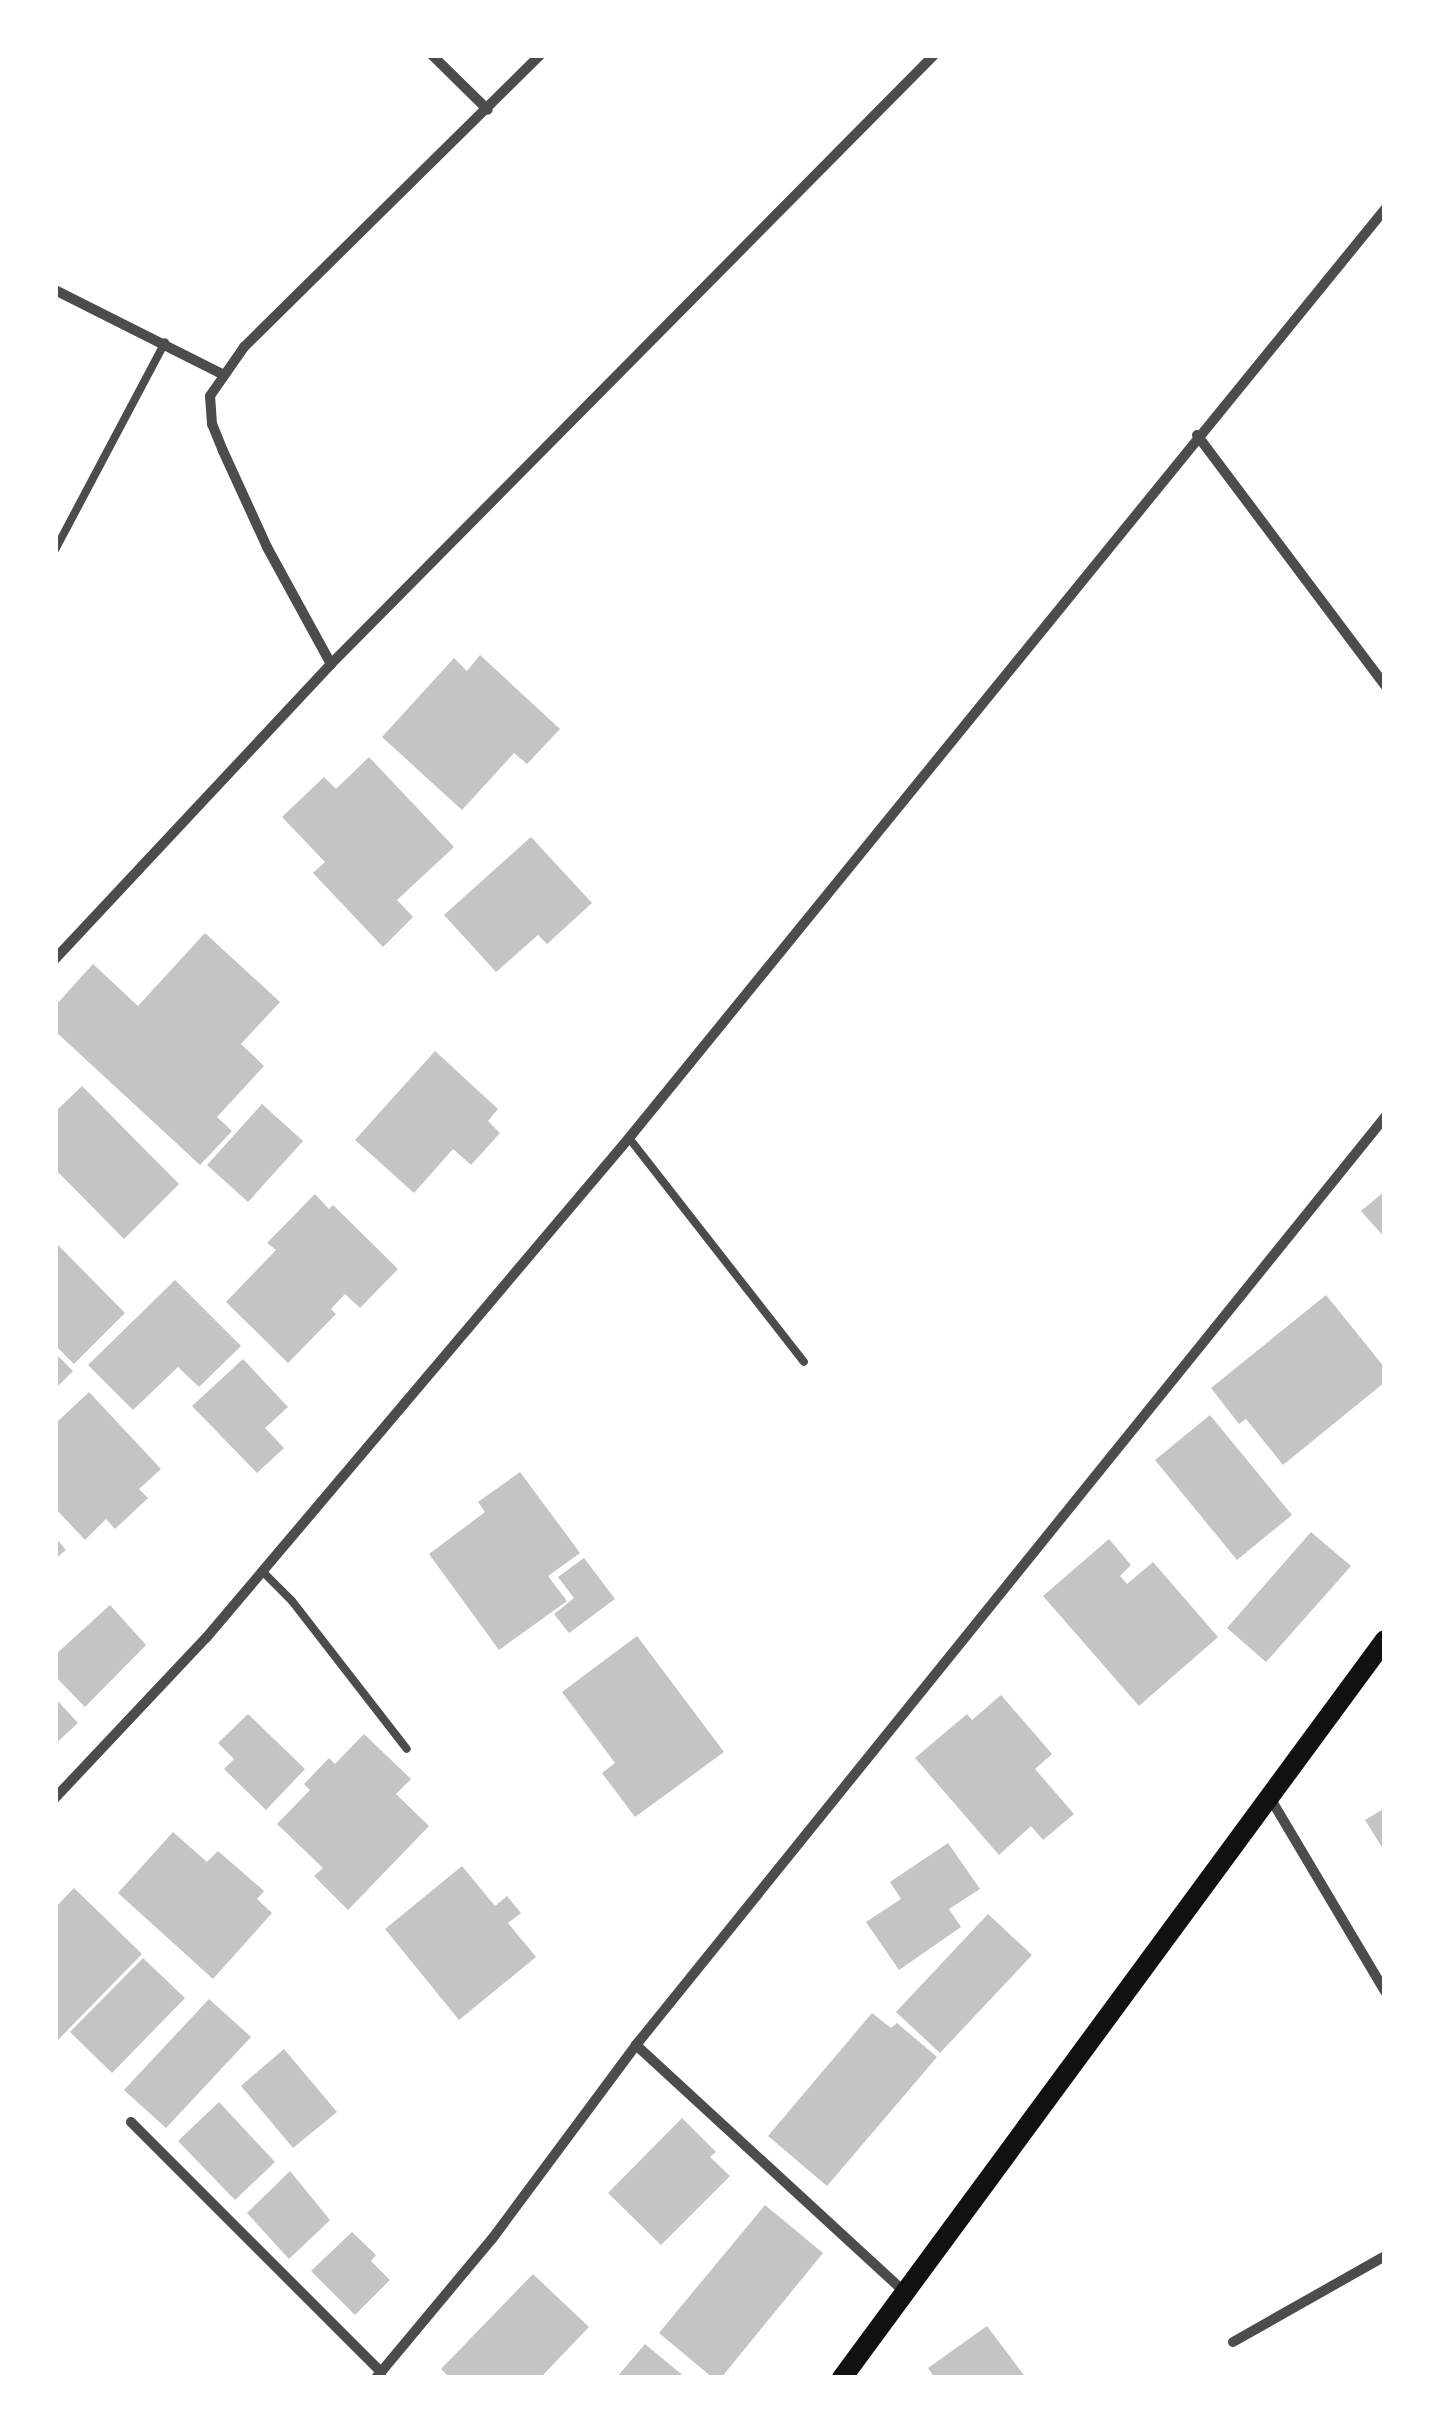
<!DOCTYPE html>
<html>
<head>
<meta charset="utf-8">
<style>
  body { margin:0 }
  #map { position:relative; width:1440px; height:2433px; overflow:hidden; background:#fff; font-family:"IBM Plex Serif",serif }
  div>[style] { position:absolute }
  .building>* { inset:0; background:#c4c4c4 }
  .service>* { height:8px; margin:-4px; padding:0 4px; transform-origin:4px; border-radius:4px; background:#4c4c4c }
  .minor>* { height:10px; margin:-5px; padding:0 5px; transform-origin:5px; border-radius:5px; background:#4c4c4c }
  .secondary>* { height:20px; margin:-10px; padding:0 10px; transform-origin:10px; border-radius:10px; background:#111 }
  span { translate:-50% -50%; white-space:nowrap; text-align:center; line-height:1.15; -webkit-text-stroke:9px #fff; paint-order:stroke }
  .frame { position:absolute; inset:0; border:58px solid #fff; pointer-events:none }
</style>
</head>
<body>
<div id="map">
  <div class="building">
    <i style="clip-path:polygon(480px 655px,560px 729px,527px 764px,514px 753px,462px 810px,382px 737px,454px 658px,467px 671px)"></i>
    <i style="clip-path:polygon(369px 757px,454px 847px,397px 900px,413px 917px,383px 947px,313px 873px,325px 862px,282px 817px,324px 777px,336px 789px)"></i>
    <i style="clip-path:polygon(531px 837px,592px 903px,547px 944px,538px 935px,496px 972px,444px 915px)"></i>
    <i style="clip-path:polygon(205px 933px,280px 1002px,241px 1044px,264px 1066px,217px 1117px,232px 1131px,200px 1165px,55px 1031px,55px 1006px,93px 964px,138px 1006px)"></i>
    <i style="clip-path:polygon(435px 1051px,498px 1109px,488px 1121px,500px 1133px,471px 1165px,453px 1149px,414px 1193px,355px 1140px)"></i>
    <i style="clip-path:polygon(82px 1086px,179px 1184px,124px 1239px,55px 1169px,55px 1112px)"></i>
    <i style="clip-path:polygon(262px 1104px,303px 1141px,248px 1202px,207px 1165px)"></i>
    <i style="clip-path:polygon(1385px 1191px,1385px 1238px,1361px 1211px)"></i>
    <i style="clip-path:polygon(315px 1194px,329px 1209px,333px 1205px,398px 1269px,360px 1308px,345px 1294px,331px 1309px,336px 1314px,288px 1363px,226px 1302px,276px 1250px,267px 1243px)"></i>
    <i style="clip-path:polygon(55px 1242px,125px 1313px,74px 1364px,55px 1345px)"></i>
    <i style="clip-path:polygon(175px 1280px,241px 1346px,199px 1387px,178px 1367px,133px 1410px,88px 1365px)"></i>
    <i style="clip-path:polygon(1326px 1295px,1385px 1368px,1385px 1382px,1283px 1465px,1246px 1419px,1239px 1424px,1211px 1388px)"></i>
    <i style="clip-path:polygon(55px 1353px,73px 1371px,55px 1389px)"></i>
    <i style="clip-path:polygon(243px 1359px,288px 1407px,265px 1428px,284px 1448px,257px 1473px,192px 1406px)"></i>
    <i style="clip-path:polygon(89px 1392px,161px 1469px,139px 1489px,148px 1498px,115px 1529px,106px 1519px,85px 1540px,55px 1508px,55px 1424px)"></i>
    <i style="clip-path:polygon(1210px 1415px,1292px 1515px,1237px 1560px,1155px 1460px)"></i>
    <i style="clip-path:polygon(520px 1472px,580px 1553px,548px 1576px,567px 1601px,499px 1650px,429px 1554px,485px 1512px,478px 1502px)"></i>
    <i style="clip-path:polygon(1311px 1532px,1351px 1566px,1266px 1662px,1227px 1628px)"></i>
    <i style="clip-path:polygon(55px 1537px,66px 1550px,55px 1559px)"></i>
    <i style="clip-path:polygon(1109px 1539px,1131px 1565px,1120px 1576px,1127px 1584px,1153px 1562px,1218px 1637px,1139px 1706px,1043px 1596px)"></i>
    <i style="clip-path:polygon(584px 1558px,615px 1599px,569px 1633px,554px 1614px,574px 1598px,558px 1577px)"></i>
    <i style="clip-path:polygon(110px 1605px,146px 1645px,85px 1707px,55px 1676px,55px 1655px)"></i>
    <i style="clip-path:polygon(637px 1636px,724px 1752px,635px 1817px,602px 1773px,615px 1763px,562px 1692px)"></i>
    <i style="clip-path:polygon(1001px 1695px,1052px 1754px,1035px 1769px,1074px 1814px,1043px 1840px,1031px 1826px,999px 1855px,915px 1758px,967px 1714px,972px 1720px)"></i>
    <i style="clip-path:polygon(55px 1698px,78px 1723px,55px 1744px)"></i>
    <i style="clip-path:polygon(248px 1714px,305px 1769px,266px 1810px,224px 1769px,234px 1759px,218px 1743px)"></i>
    <i style="clip-path:polygon(364px 1734px,411px 1779px,396px 1794px,429px 1826px,348px 1910px,314px 1876px,323px 1868px,277px 1824px,310px 1790px,304px 1784px,329px 1758px,335px 1764px)"></i>
    <i style="clip-path:polygon(1385px 1808px,1385px 1852px,1365px 1820px)"></i>
    <i style="clip-path:polygon(173px 1832px,207px 1862px,218px 1851px,264px 1891px,257px 1899px,272px 1913px,213px 1979px,118px 1893px)"></i>
    <i style="clip-path:polygon(948px 1843px,980px 1889px,949px 1909px,961px 1927px,899px 1970px,866px 1922px,901px 1899px,890px 1882px)"></i>
    <i style="clip-path:polygon(462px 1866px,495px 1906px,507px 1896px,521px 1913px,508px 1923px,536px 1957px,459px 2020px,385px 1929px)"></i>
    <i style="clip-path:polygon(74px 1888px,142px 1954px,55px 2043px,55px 1908px)"></i>
    <i style="clip-path:polygon(988px 1914px,1032px 1955px,940px 2053px,896px 2012px)"></i>
    <i style="clip-path:polygon(143px 1958px,185px 1998px,112px 2073px,70px 2032px)"></i>
    <i style="clip-path:polygon(209px 1999px,251px 2037px,166px 2128px,124px 2090px)"></i>
    <i style="clip-path:polygon(872px 2013px,891px 2028px,897px 2023px,937px 2057px,827px 2186px,768px 2136px)"></i>
    <i style="clip-path:polygon(284px 2049px,337px 2112px,293px 2148px,241px 2086px)"></i>
    <i style="clip-path:polygon(219px 2102px,275px 2162px,235px 2200px,178px 2141px)"></i>
    <i style="clip-path:polygon(682px 2118px,716px 2152px,710px 2157px,730px 2176px,661px 2245px,608px 2193px)"></i>
    <i style="clip-path:polygon(290px 2171px,330px 2220px,289px 2259px,247px 2213px)"></i>
    <i style="clip-path:polygon(765px 2205px,823px 2253px,721px 2378px,713px 2378px,659px 2333px)"></i>
    <i style="clip-path:polygon(352px 2232px,376px 2255px,371px 2261px,390px 2280px,355px 2315px,311px 2271px)"></i>
    <i style="clip-path:polygon(533px 2274px,589px 2327px,540px 2378px,450px 2378px,441px 2369px)"></i>
    <i style="clip-path:polygon(987px 2326px,1026px 2378px,935px 2378px,928px 2368px)"></i>
    <i style="clip-path:polygon(645px 2344px,686px 2378px,616px 2378px)"></i>
  </div>
  <div class="service">
    <i style="left:55px;top:550px;width:235px;rotate:-62.1deg"></i>
    <i style="left:629px;top:1138px;width:284px;rotate:52deg"></i>
    <i style="left:262px;top:1571px;width:42px;rotate:45deg"></i>
    <i style="left:292px;top:1601px;width:187px;rotate:52.2deg"></i>
  </div>
  <div class="minor">
    <i style="left:432px;top:55px;width:78px;rotate:44.5deg"></i>
    <i style="left:55px;top:290px;width:187px;rotate:26.7deg"></i>
    <i style="left:1197px;top:435px;width:313px;rotate:53.1deg"></i>
    <i style="left:331px;top:664px;width:133px;rotate:-118.7deg"></i>
    <i style="left:267px;top:547px;width:106px;rotate:-114.6deg"></i>
    <i style="left:223px;top:451px;width:29px;rotate:-112deg"></i>
    <i style="left:212px;top:424px;width:28px;rotate:-94deg"></i>
    <i style="left:210px;top:396px;width:60px;rotate:-55.2deg"></i>
    <i style="left:244px;top:347px;width:416px;rotate:-44.6deg"></i>
    <i style="left:55px;top:959px;width:404px;rotate:-46.9deg"></i>
    <i style="left:331px;top:664px;width:857px;rotate:-45.28deg"></i>
    <i style="left:1269px;top:1796px;width:227px;rotate:59.3deg"></i>
    <i style="left:55px;top:1798px;width:220px;rotate:-46.7deg"></i>
    <i style="left:206px;top:1638px;width:655px;rotate:-49.77deg"></i>
    <i style="left:629px;top:1138px;width:1198px;rotate:-50.86deg"></i>
    <i style="left:636px;top:2045px;width:365px;rotate:42.6deg"></i>
    <i style="left:131px;top:2122px;width:354px;rotate:45deg"></i>
    <i style="left:1233px;top:2342px;width:175px;rotate:-29.5deg"></i>
    <i style="left:376px;top:2378px;width:181px;rotate:-50.2deg"></i>
    <i style="left:492px;top:2239px;width:242px;rotate:-53.4deg"></i>
    <i style="left:636px;top:2045px;width:1193px;rotate:-51.09deg"></i>
  </div>
  <div class="secondary">
    <i style="left:842px;top:2378px;width:916px;rotate:-53.66deg"></i>
  </div>
  <div class="frame"></div>
</div>
</body>
</html>
